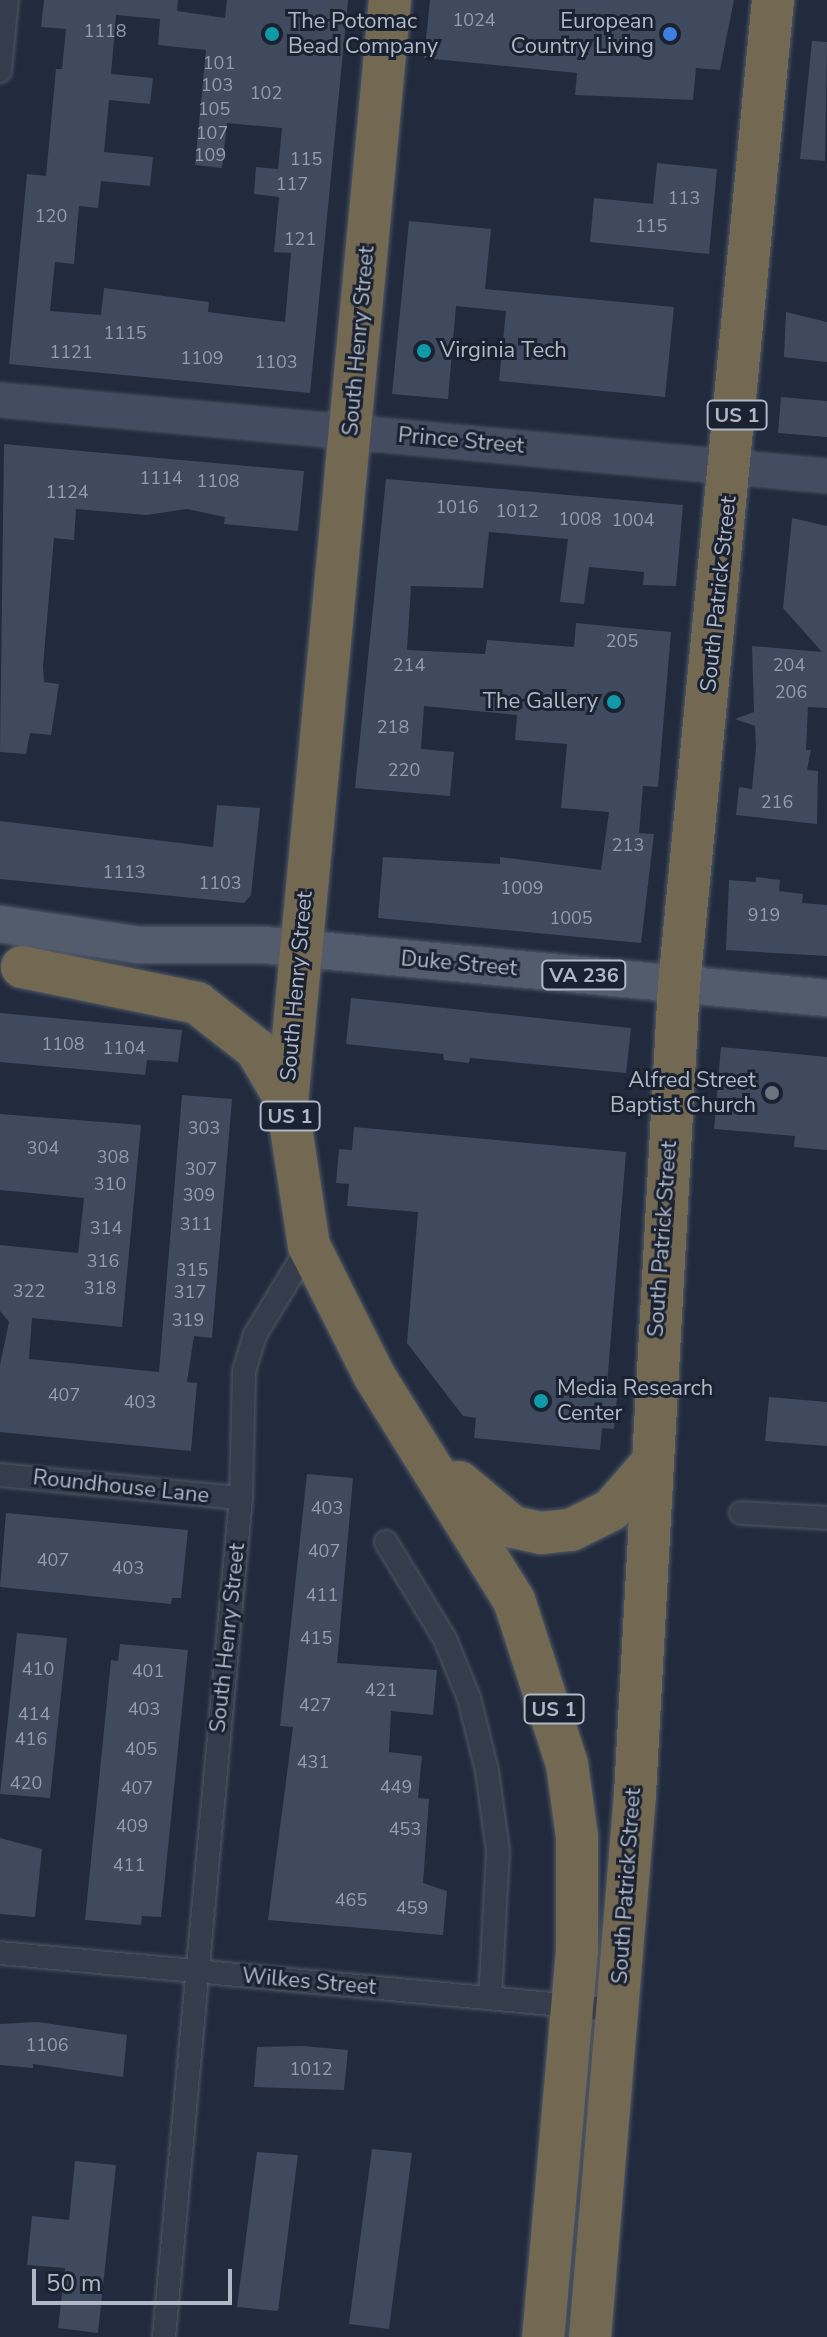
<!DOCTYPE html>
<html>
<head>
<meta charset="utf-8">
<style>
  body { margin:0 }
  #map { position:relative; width:827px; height:2337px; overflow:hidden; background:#212b3d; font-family:"Nunito Sans",sans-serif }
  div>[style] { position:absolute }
  .building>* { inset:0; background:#404a5f }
  .roads { filter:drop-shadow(0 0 2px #505867) drop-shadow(0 0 2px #505867) }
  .street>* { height:22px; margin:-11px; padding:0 11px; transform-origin:11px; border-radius:11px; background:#353d4d }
  .secondary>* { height:32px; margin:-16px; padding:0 16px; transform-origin:16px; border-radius:16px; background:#434c60 }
  .primary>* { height:36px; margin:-18px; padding:0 18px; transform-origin:18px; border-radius:18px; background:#535c6d }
  .highway>* { height:42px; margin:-21px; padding:0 21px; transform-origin:21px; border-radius:21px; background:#736952 }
  .dots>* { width:22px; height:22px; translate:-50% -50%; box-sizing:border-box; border:4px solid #1a2231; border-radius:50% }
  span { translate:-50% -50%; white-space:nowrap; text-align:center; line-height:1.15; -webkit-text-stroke:6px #1a2231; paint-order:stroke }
  .number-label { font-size:18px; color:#949cae }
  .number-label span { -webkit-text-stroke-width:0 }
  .shield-label span { padding:2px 6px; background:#1a2231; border:2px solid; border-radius:6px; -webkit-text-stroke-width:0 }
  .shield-label { font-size:20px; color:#b0b8c8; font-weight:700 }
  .poi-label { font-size:22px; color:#b0b8c8 }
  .left { translate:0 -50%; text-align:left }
  .right { translate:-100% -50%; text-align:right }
  .street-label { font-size:22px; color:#b0b8c8 }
  .scale { position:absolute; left:32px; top:2269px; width:200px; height:36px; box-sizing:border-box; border:4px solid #b0b8c8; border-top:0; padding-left:10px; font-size:24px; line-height:28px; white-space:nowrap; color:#b0b8c8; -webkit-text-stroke:6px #1a2231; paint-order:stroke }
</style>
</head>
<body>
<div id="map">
  <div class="building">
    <i style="clip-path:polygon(evenodd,44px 0,178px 0,177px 11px,225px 18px,227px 0,348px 0,310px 393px,9px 364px,27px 174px,46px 176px,56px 69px,62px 69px,66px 29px,41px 27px,44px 0,116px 15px,160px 19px,158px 45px,206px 50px,195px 165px,222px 168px,227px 123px,282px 128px,278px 169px,256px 167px,254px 194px,279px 197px,274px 252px,291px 253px,285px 322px,208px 312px,209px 302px,104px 288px,101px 315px,50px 311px,55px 262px,74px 264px,79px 206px,98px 208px,101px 181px,150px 186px,153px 157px,104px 152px,109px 100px,150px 104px,153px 78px,111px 74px,116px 15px)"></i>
    <i style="clip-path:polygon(430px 0,734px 0,720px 70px,696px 68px,693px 100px,575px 95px,577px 73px,424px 58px)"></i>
    <i style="clip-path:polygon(812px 41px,827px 42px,825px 161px,800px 159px)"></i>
    <i style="clip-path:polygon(657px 163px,717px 169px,709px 254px,590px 242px,594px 198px,653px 204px)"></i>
    <i style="clip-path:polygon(409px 221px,491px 229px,485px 289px,674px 307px,665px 397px,499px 381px,506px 311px,456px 306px,448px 399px,392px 394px)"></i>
    <i style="clip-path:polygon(786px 312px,827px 322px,827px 362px,784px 357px)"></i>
    <i style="clip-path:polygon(781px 397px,827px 401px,827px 437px,778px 433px)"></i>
    <i style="clip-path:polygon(4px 444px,304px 471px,298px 531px,224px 524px,225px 517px,187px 509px,146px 515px,76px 509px,74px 540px,54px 538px,43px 666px,44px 682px,59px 684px,51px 735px,30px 733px,26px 754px,0 752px)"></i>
    <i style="clip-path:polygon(386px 479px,683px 505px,676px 586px,643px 585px,644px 572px,589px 567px,584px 604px,560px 602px,568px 539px,489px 532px,483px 588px,411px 586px,407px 650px,485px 654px,487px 640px,574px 647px,576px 623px,671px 632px,658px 787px,643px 786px,639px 833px,654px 834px,641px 943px,378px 918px,383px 857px,500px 864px,500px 857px,601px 870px,609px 812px,561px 808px,567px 744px,515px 740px,517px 715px,424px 706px,421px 749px,454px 752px,450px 796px,355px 788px)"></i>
    <i style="clip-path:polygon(792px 518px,827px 526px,827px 708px,808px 707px,806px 750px,811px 750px,807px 770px,818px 771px,817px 824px,736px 815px,739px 787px,752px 789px,756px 747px,755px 726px,735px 719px,754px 712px,752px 646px,822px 652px,783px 608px)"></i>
    <i style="clip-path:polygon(217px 805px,260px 808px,251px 895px,244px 903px,0 879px,0 821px,213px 847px)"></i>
    <i style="clip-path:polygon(756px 877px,780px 880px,779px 891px,803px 894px,802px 903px,827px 905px,827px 956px,726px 950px,729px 880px,756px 882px)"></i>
    <i style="clip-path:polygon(351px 998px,631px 1028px,626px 1073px,470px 1058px,469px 1063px,444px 1060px,443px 1054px,346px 1044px)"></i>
    <i style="clip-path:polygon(0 1013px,182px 1030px,178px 1062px,147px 1060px,145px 1075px,0 1062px)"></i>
    <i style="clip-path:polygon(721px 1047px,827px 1057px,827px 1150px,794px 1147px,795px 1136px,714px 1129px)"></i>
    <i style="clip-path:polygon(182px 1095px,232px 1099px,212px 1338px,194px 1336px,187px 1382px,197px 1383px,191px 1451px,0 1432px,0 1365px,9px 1322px,0 1311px,0 1245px,78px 1253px,84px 1198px,0 1190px,0 1114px,141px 1125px,122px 1327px,32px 1318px,29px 1359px,159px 1372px)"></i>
    <i style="clip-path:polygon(354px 1127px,626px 1152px,606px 1397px,617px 1397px,614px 1429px,602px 1428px,600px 1450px,474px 1438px,476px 1418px,463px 1416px,407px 1343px,418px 1212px,347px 1206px,349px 1184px,336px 1183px,339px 1149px,352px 1150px)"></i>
    <i style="clip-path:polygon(769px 1397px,827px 1402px,827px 1446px,765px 1441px)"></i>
    <i style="clip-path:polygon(307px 1474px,353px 1478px,337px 1663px,437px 1670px,433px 1715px,391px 1711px,389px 1752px,422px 1756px,418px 1798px,429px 1799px,423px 1883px,447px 1891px,443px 1935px,268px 1920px,293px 1727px,280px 1726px)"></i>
    <i style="clip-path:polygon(6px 1513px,188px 1530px,181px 1598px,172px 1598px,171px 1604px,0 1587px)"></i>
    <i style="clip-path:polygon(17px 1633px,67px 1638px,50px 1798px,0 1794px)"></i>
    <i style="clip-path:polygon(120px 1644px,188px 1650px,161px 1917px,142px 1916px,141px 1925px,85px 1920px,111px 1660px,118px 1661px)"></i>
    <i style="clip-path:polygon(0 1838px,42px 1849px,35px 1917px,0 1914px)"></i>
    <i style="clip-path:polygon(38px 2022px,127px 2035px,123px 2077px,33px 2064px,33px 2068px,0 2065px,0 2024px)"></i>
    <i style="clip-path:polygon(302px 2046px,348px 2050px,344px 2090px,254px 2087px,257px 2047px)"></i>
    <i style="clip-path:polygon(372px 2149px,412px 2153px,389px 2329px,349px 2324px)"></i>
    <i style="clip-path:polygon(257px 2152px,298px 2155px,278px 2311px,237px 2307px)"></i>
    <i style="clip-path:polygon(75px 2161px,116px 2165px,98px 2333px,58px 2328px,65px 2268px,27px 2265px,32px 2216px,69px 2220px)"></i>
  </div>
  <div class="roads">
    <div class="street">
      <i style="left:0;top:71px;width:71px;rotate:-84.4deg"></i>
      <i style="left:0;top:1475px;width:242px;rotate:5.5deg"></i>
      <i style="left:741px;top:1513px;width:86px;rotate:3.3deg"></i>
      <i style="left:386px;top:1542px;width:114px;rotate:58.7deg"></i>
      <i style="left:445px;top:1639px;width:64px;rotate:67.9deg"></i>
      <i style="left:469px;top:1698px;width:75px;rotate:76.1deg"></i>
      <i style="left:487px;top:1771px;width:81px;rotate:82.2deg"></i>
      <i style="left:498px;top:1851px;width:146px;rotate:93.1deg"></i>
      <i style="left:0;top:1953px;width:620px;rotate:5.28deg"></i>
      <i style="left:164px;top:2337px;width:843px;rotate:-84.76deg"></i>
      <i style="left:241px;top:1498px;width:127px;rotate:-88.6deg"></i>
      <i style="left:244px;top:1371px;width:38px;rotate:-73deg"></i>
      <i style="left:255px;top:1335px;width:104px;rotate:-58.8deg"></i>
    </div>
    <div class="secondary">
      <i style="left:0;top:400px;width:830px;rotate:5.25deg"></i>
    </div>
    <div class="primary">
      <i style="left:0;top:924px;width:141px;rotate:8.6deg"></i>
      <i style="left:139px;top:945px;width:125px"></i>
      <i style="left:264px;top:945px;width:565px;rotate:5.38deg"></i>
    </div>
    <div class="highway">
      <i style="left:390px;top:0;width:1107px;rotate:95.34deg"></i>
      <i style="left:287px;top:1102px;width:146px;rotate:81.3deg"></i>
      <i style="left:309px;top:1246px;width:147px;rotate:63.3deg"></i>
      <i style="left:375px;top:1377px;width:263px;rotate:58.1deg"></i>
      <i style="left:514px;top:1600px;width:172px;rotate:72.1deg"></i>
      <i style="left:567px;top:1764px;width:74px;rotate:82.2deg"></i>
      <i style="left:577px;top:1837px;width:114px;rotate:90deg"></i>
      <i style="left:577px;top:1951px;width:387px;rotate:95deg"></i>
      <i style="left:22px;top:967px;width:179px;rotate:11.6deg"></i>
      <i style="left:197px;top:1003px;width:75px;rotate:37.9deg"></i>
      <i style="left:256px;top:1049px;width:61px;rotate:59.7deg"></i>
      <i style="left:459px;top:1482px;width:70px;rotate:39.8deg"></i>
      <i style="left:513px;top:1527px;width:29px;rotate:12deg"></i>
      <i style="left:541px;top:1533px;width:30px;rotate:-6deg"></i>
      <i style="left:571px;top:1530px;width:45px;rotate:-26.6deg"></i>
      <i style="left:611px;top:1510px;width:62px;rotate:-48.9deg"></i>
      <i style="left:590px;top:2337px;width:545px;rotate:-85.26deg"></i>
      <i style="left:635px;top:1794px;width:810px;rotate:-86.89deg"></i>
      <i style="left:679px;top:985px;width:989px;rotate:-84.55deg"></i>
    </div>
  </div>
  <div class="dots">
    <i style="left:272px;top:34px;background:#0f9aa8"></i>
    <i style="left:670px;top:34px;background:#3f7fe0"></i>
    <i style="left:424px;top:351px;background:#0f9aa8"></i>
    <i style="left:614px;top:702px;background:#0f9aa8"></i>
    <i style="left:772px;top:1093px;background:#6b7280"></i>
    <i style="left:541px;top:1401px;background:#0f9aa8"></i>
  </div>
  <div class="number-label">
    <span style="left:474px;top:20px">1024</span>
    <span style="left:105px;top:31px">1118</span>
    <span style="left:219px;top:63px">101</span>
    <span style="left:217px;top:85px">103</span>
    <span style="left:266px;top:93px">102</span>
    <span style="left:214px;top:109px">105</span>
    <span style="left:212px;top:133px">107</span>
    <span style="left:210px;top:155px">109</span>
    <span style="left:306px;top:159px">115</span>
    <span style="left:292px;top:184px">117</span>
    <span style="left:684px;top:198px">113</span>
    <span style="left:51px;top:216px">120</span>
    <span style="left:651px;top:226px">115</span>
    <span style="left:300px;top:239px">121</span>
    <span style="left:125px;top:333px">1115</span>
    <span style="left:71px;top:352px">1121</span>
    <span style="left:202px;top:358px">1109</span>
    <span style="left:276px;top:362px">1103</span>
    <span style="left:161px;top:478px">1114</span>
    <span style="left:218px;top:481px">1108</span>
    <span style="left:67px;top:492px">1124</span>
    <span style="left:457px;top:507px">1016</span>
    <span style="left:517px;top:511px">1012</span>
    <span style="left:580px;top:519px">1008</span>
    <span style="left:633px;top:520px">1004</span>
    <span style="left:622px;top:641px">205</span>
    <span style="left:409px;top:665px">214</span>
    <span style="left:789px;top:665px">204</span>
    <span style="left:791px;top:692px">206</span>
    <span style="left:393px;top:727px">218</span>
    <span style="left:404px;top:770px">220</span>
    <span style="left:777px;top:802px">216</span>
    <span style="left:628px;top:845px">213</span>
    <span style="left:124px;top:872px">1113</span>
    <span style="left:220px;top:883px">1103</span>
    <span style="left:522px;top:888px">1009</span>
    <span style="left:764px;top:915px">919</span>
    <span style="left:571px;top:918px">1005</span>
    <span style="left:63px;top:1044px">1108</span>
    <span style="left:124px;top:1048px">1104</span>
    <span style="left:204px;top:1128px">303</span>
    <span style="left:43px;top:1148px">304</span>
    <span style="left:113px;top:1157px">308</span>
    <span style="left:201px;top:1169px">307</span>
    <span style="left:110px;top:1184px">310</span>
    <span style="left:199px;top:1195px">309</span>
    <span style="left:196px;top:1224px">311</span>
    <span style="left:106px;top:1228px">314</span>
    <span style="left:103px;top:1261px">316</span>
    <span style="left:192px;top:1270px">315</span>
    <span style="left:100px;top:1288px">318</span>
    <span style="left:29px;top:1291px">322</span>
    <span style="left:190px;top:1292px">317</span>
    <span style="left:188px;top:1320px">319</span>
    <span style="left:64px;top:1395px">407</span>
    <span style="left:140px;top:1402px">403</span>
    <span style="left:327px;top:1508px">403</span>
    <span style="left:324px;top:1551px">407</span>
    <span style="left:53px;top:1560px">407</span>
    <span style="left:128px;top:1568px">403</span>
    <span style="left:322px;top:1595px">411</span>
    <span style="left:316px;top:1638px">415</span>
    <span style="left:38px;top:1669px">410</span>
    <span style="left:148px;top:1671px">401</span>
    <span style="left:381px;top:1690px">421</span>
    <span style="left:315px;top:1705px">427</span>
    <span style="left:144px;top:1709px">403</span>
    <span style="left:34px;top:1714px">414</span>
    <span style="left:31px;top:1739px">416</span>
    <span style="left:141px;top:1749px">405</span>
    <span style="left:313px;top:1762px">431</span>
    <span style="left:26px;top:1783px">420</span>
    <span style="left:396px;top:1787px">449</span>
    <span style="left:137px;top:1788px">407</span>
    <span style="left:132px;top:1826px">409</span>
    <span style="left:405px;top:1829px">453</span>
    <span style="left:129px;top:1865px">411</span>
    <span style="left:351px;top:1900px">465</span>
    <span style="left:412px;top:1908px">459</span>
    <span style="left:47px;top:2045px">1106</span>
    <span style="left:311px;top:2069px">1012</span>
  </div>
  <div class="shield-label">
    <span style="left:737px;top:415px">US 1</span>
    <span style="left:584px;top:975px">VA 236</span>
    <span style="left:290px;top:1116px">US 1</span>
    <span style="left:554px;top:1709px">US 1</span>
  </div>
  <div class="poi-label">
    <span class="left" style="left:288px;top:34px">The Potomac<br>Bead Company</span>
    <span class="right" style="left:654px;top:34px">European<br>Country Living</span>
    <span class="left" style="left:440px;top:351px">Virginia Tech</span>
    <span class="right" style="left:598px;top:702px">The Gallery</span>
    <span class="right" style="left:756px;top:1093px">Alfred Street<br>Baptist Church</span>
    <span class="left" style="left:557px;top:1401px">Media Research<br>Center</span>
  </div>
  <div class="street-label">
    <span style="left:359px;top:341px;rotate:-85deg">South Henry Street</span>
    <span style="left:461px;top:441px;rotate:5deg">Prince Street</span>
    <span style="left:719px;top:594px;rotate:-84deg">South Patrick Street</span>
    <span style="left:459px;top:964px;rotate:5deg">Duke Street</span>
    <span style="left:297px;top:986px;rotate:-85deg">South Henry Street</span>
    <span style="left:663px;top:1239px;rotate:-86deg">South Patrick Street</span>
    <span style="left:121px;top:1487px;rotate:6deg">Roundhouse Lane</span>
    <span style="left:228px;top:1638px;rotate:-84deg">South Henry Street</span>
    <span style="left:627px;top:1886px;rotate:-86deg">South Patrick Street</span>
    <span style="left:309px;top:1982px;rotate:5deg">Wilkes Street</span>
  </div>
  <div class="scale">50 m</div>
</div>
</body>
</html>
